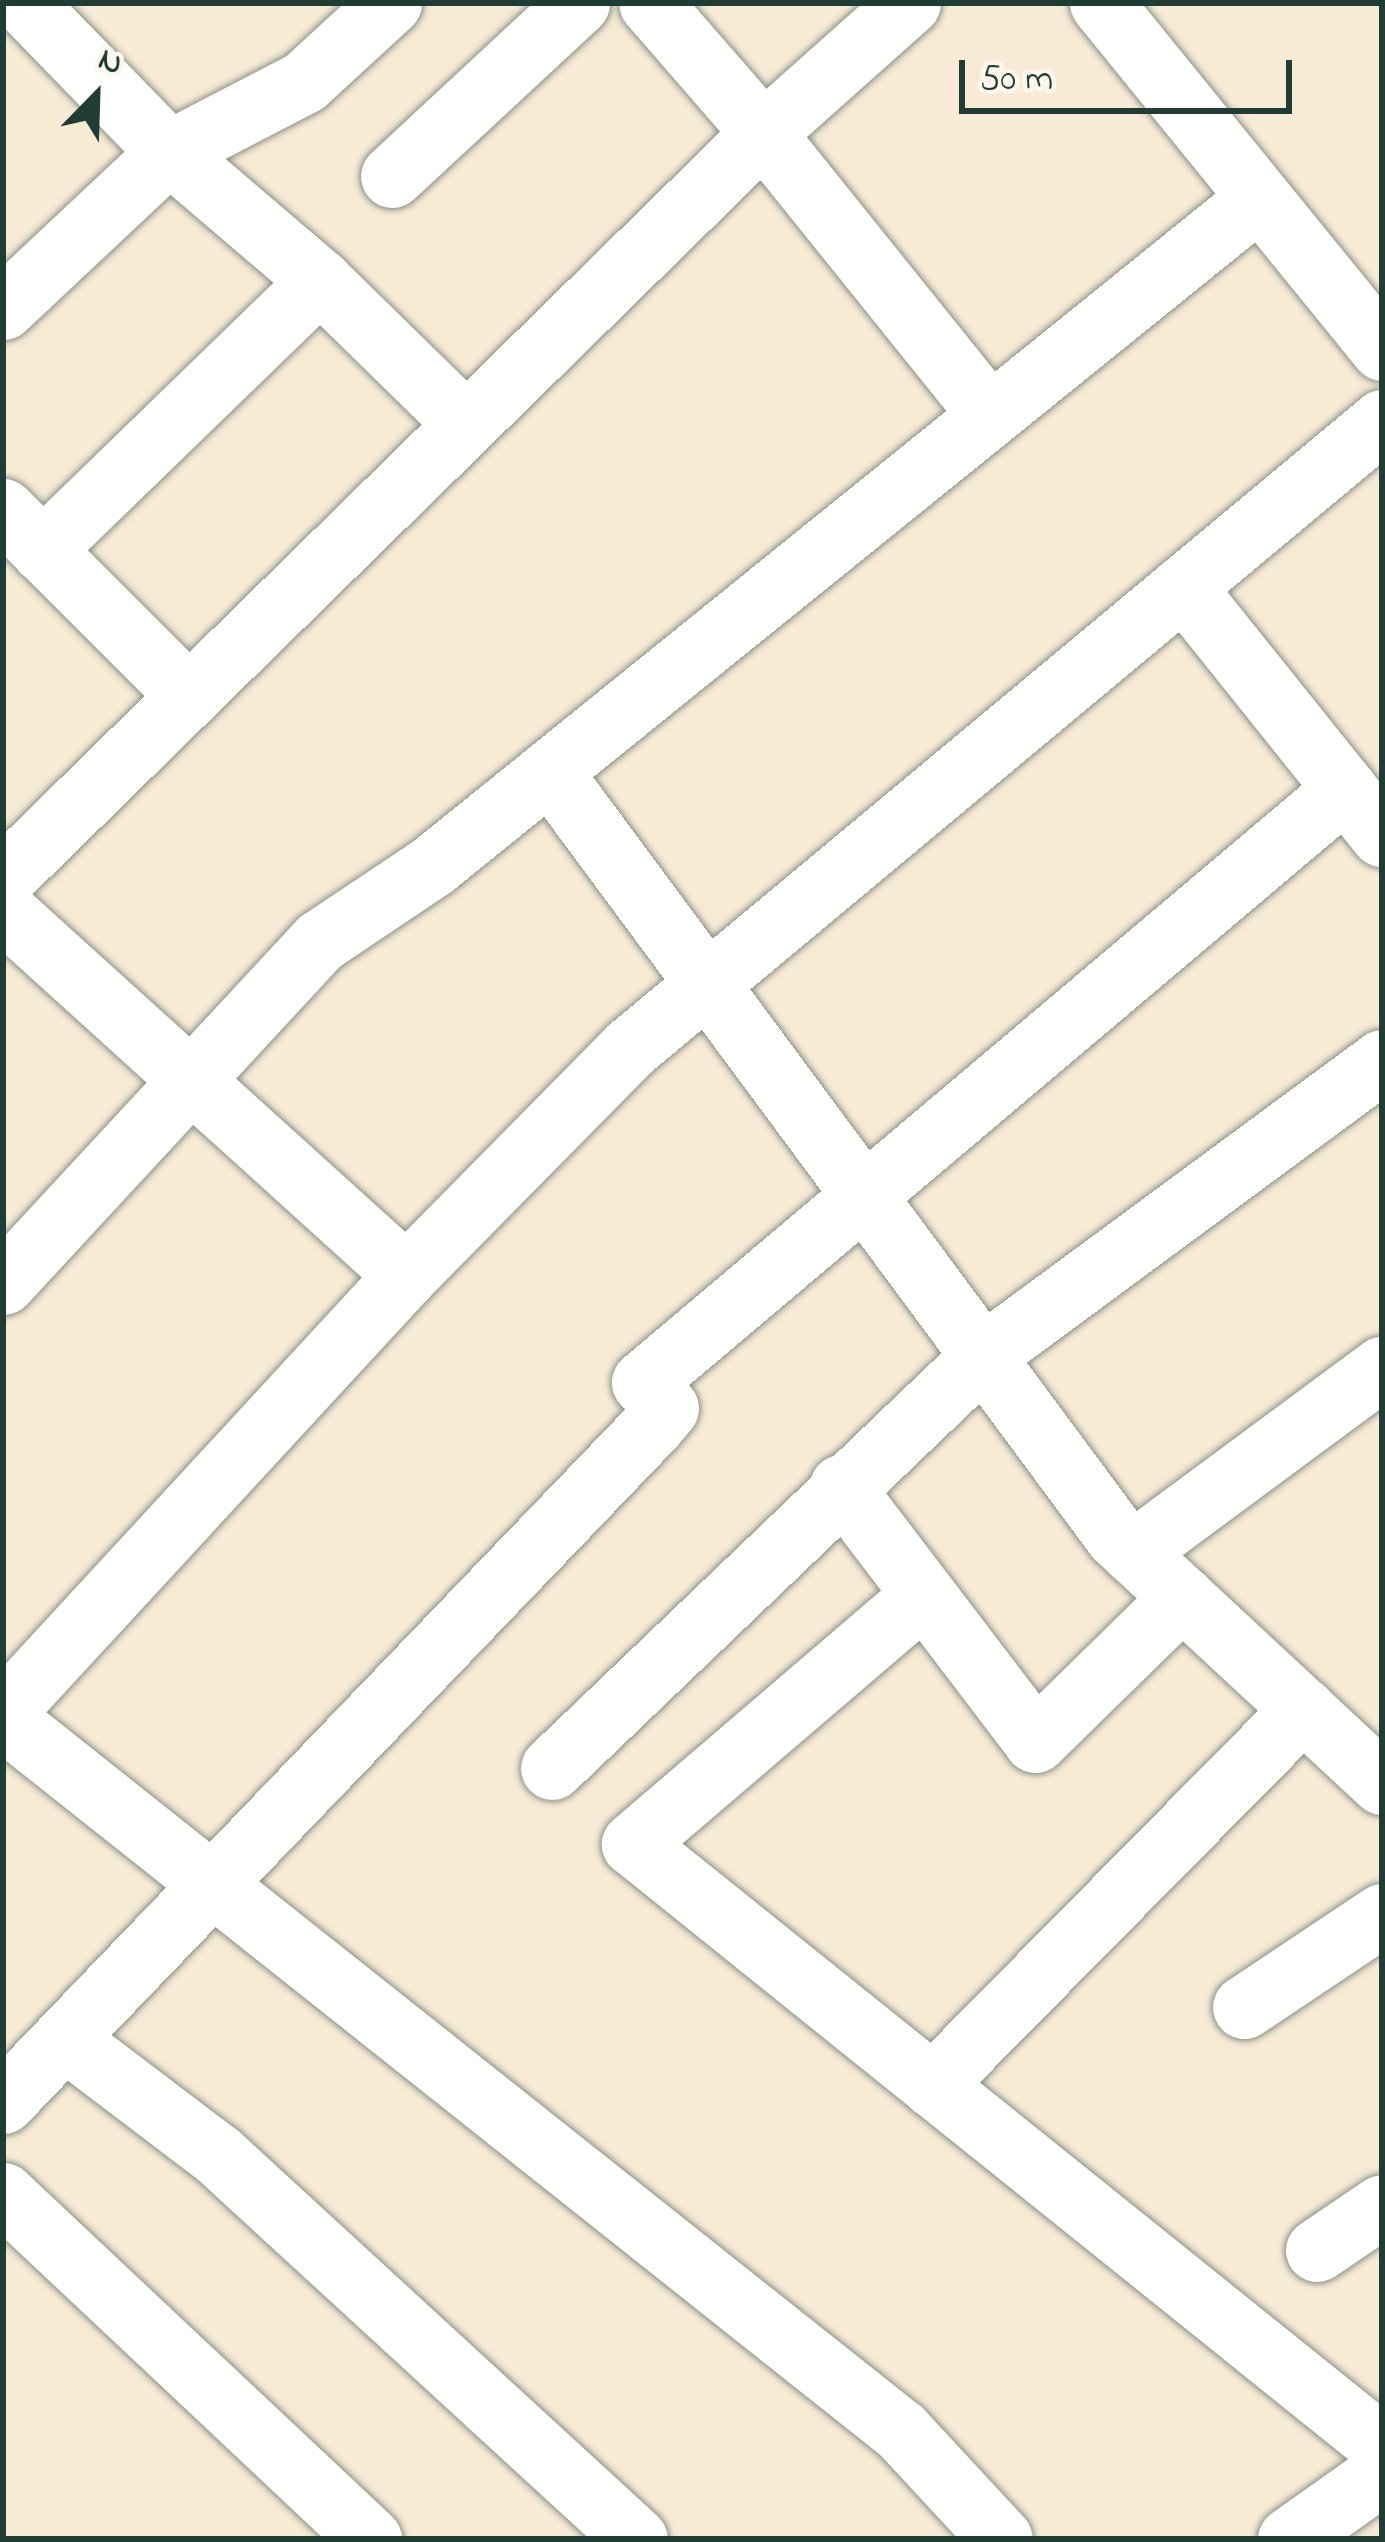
<!DOCTYPE html>
<html>
<head>
<meta charset="utf-8">
<style>
  body { margin:0 }
  #map { position:relative; width:1385px; height:2542px; overflow:hidden; background:#f7ebd6; font-family:"Indie Flower",sans-serif }
  div>[style] { position:absolute }
  .roads { filter:drop-shadow(0 0 3px #8b9485) drop-shadow(0 0 3px #8b9485) }
  .minor>* { height:63px; margin:-31.5px; padding:0 31.5px; transform-origin:31.5px; border-radius:31.5px; background:#fff }
  span { translate:-50% -50%; white-space:nowrap; text-align:center; line-height:1.15; -webkit-text-stroke:9px #fbf7ec; paint-order:stroke }
  .frame { position:absolute; inset:0; border:6px solid #1f3d34; pointer-events:none }
  .north { position:absolute; left:36px; top:36px; width:120px; height:120px; -webkit-text-stroke:9px #fbf7ec; paint-order:stroke; rotate:23deg; font-size:33px; font-weight:700; line-height:48px; text-align:center; color:#1f3d34 }
  .north::after { content:''; display:block; margin:auto; width:42px; height:54px; background:#1f3d34; clip-path:polygon(50% 0,100% 100%,50% 72%,0 100%) }
  .scale { position:absolute; left:959px; top:60px; width:333px; height:54px; box-sizing:border-box; border:6px solid #1f3d34; border-top:0; padding-left:15px; font-size:36px; line-height:42px; white-space:nowrap; color:#1f3d34; -webkit-text-stroke:9px #fbf7ec; paint-order:stroke }
</style>
</head>
<body>
<div id="map">
  <div class="roads">
    <div class="minor">
      <i style="left:24px;top:3px;width:208px;rotate:45.8deg"></i>
      <i style="left:169px;top:152px;width:199px;rotate:40.5deg"></i>
      <i style="left:320px;top:281px;width:204px;rotate:44.4deg"></i>
      <i style="left:909px;top:3px;width:195px;rotate:138.3deg"></i>
      <i style="left:763px;top:133px;width:362px;rotate:51.2deg"></i>
      <i style="left:1101px;top:3px;width:446px;rotate:50.9deg"></i>
      <i style="left:392px;top:176px;width:254px;rotate:-42.9deg"></i>
      <i style="left:3px;top:308px;width:228px;rotate:-43.2deg"></i>
      <i style="left:169px;top:152px;width:152px;rotate:-27.4deg"></i>
      <i style="left:304px;top:82px;width:117px;rotate:-42.6deg"></i>
      <i style="left:3px;top:510px;width:263px;rotate:45deg"></i>
      <i style="left:42px;top:550px;width:387px;rotate:-44.1deg"></i>
      <i style="left:1183px;top:587px;width:318px;rotate:51.3deg"></i>
      <i style="left:550px;top:772px;width:951px;rotate:53.47deg"></i>
      <i style="left:1116px;top:1536px;width:363px;rotate:42.9deg"></i>
      <i style="left:3px;top:878px;width:1064px;rotate:-44.43deg"></i>
      <i style="left:763px;top:133px;width:172px;rotate:-131deg"></i>
      <i style="left:3px;top:910px;width:544px;rotate:42.17deg"></i>
      <i style="left:3px;top:1283px;width:466px;rotate:-47.2deg"></i>
      <i style="left:320px;top:941px;width:135px;rotate:-33.8deg"></i>
      <i style="left:432px;top:866px;width:1063px;rotate:-38.93deg"></i>
      <i style="left:841px;top:1486px;width:320px;rotate:52.7deg"></i>
      <i style="left:1035px;top:1741px;width:206px;rotate:-44.4deg"></i>
      <i style="left:1133px;top:1552px;width:310px;rotate:-36.5deg"></i>
      <i style="left:922px;top:1596px;width:381px;rotate:139.4deg"></i>
      <i style="left:633px;top:1844px;width:961px;rotate:38.79deg"></i>
      <i style="left:3px;top:1712px;width:594px;rotate:-47.32deg"></i>
      <i style="left:406px;top:1275px;width:320px;rotate:-45.4deg"></i>
      <i style="left:631px;top:1047px;width:978px;rotate:-39.81deg"></i>
      <i style="left:3px;top:1718px;width:1147px;rotate:38.45deg"></i>
      <i style="left:901px;top:2431px;width:147px;rotate:47.2deg"></i>
      <i style="left:552px;top:1768px;width:600px;rotate:-43.72deg"></i>
      <i style="left:986px;top:1353px;width:492px;rotate:-36.4deg"></i>
      <i style="left:1244px;top:2007px;width:166px;rotate:-33.7deg"></i>
      <i style="left:65px;top:2039px;width:193px;rotate:37.2deg"></i>
      <i style="left:219px;top:2156px;width:566px;rotate:42.57deg"></i>
      <i style="left:932px;top:2085px;width:528px;rotate:-45.38deg"></i>
      <i style="left:3px;top:2102px;width:937px;rotate:-46.17deg"></i>
      <i style="left:652px;top:1426px;width:23px;rotate:-50deg"></i>
      <i style="left:667px;top:1408px;width:35px;rotate:-133deg"></i>
      <i style="left:643px;top:1382px;width:919px;rotate:-40.19deg"></i>
      <i style="left:3px;top:2194px;width:504px;rotate:43.23deg"></i>
      <i style="left:1317px;top:2250px;width:78px;rotate:-34.1deg"></i>
      <i style="left:1289px;top:2539px;width:114px;rotate:-35.4deg"></i>
    </div>
  </div>
  <div class="frame"></div>
  <div class="north">N</div>
  <div class="scale">50 m</div>
</div>
</body>
</html>
